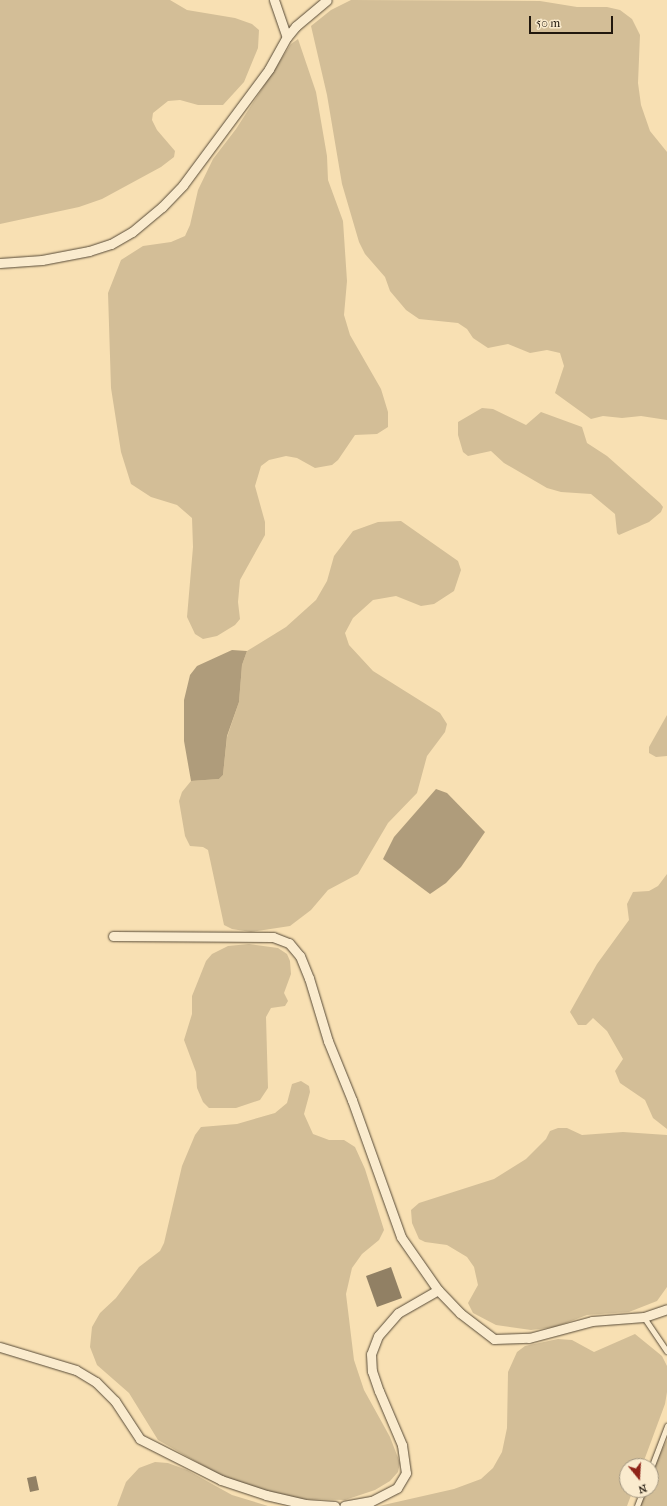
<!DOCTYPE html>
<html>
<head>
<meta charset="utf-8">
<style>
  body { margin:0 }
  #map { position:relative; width:667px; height:1506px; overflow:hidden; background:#f8e0b3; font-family:"IM FELL French Canon",serif }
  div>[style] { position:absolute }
  .green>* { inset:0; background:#d3be97 }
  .water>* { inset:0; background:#af9c7b }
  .building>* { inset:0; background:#918064 }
  .roads { filter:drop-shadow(0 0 1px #574a37) drop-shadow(0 0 1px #574a37) }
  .service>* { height:4.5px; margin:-2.25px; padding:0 2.25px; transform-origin:2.25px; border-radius:2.25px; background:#faebce }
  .minor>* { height:9px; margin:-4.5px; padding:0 4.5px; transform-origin:4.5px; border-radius:4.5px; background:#faebce }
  span { translate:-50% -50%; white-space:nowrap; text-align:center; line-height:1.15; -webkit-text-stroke:3.5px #faebce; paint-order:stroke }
  .north { position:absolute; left:619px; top:1458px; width:40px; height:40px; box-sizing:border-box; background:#faebce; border:1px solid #a39781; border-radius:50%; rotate:162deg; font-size:11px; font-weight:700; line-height:16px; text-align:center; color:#21180e }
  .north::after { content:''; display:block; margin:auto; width:14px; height:18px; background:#8f2418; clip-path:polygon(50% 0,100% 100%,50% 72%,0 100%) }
  .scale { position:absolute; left:529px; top:16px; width:84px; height:18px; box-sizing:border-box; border:2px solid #21180e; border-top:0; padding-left:5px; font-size:12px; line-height:14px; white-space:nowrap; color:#21180e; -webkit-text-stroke:3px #faebce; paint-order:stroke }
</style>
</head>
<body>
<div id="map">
  <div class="green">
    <i style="clip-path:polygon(0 0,170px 0,187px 10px,235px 18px,252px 24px,259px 30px,258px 48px,244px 82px,223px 105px,198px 105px,180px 100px,168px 101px,153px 113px,152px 120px,157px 130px,175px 151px,174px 157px,161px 167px,102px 199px,79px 207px,0 224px)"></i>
    <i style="clip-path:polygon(351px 0,540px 1px,577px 7px,607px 7px,620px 10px,632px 19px,640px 35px,638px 83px,641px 105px,650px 131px,667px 152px,667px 420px,641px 416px,622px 418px,603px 416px,591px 419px,555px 393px,564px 366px,560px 353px,547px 350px,530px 353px,508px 344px,488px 348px,473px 338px,467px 329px,458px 323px,419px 319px,406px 310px,390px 291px,385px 277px,365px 254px,359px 242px,342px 184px,327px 95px,311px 26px,331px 10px)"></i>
    <i style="clip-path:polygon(298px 39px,316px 92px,327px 156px,328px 180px,343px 221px,347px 281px,344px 315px,350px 335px,381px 389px,388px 412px,388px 427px,377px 434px,355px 435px,338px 460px,332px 465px,315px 468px,297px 458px,286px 456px,269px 460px,261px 466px,255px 486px,265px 522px,265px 535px,240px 580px,238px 602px,240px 619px,235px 625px,217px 636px,203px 639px,195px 634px,187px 617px,193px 547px,192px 518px,177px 505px,151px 497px,131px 484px,121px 452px,111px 388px,108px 293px,121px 260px,143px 246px,171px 242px,185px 236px,190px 225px,198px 190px,213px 159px,236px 129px,291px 44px)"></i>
    <i style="clip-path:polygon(482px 408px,493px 409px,526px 425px,541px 412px,582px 427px,587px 443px,607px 456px,660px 503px,663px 507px,661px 512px,649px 522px,619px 535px,617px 533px,615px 514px,591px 494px,561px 492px,547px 488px,504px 463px,491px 451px,468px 456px,463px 452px,458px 435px,458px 422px)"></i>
    <i style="clip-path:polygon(401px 521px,458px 561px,461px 570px,454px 591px,434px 604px,421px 606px,396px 596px,373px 600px,353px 618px,345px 633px,349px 645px,373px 671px,440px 713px,447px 724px,445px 732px,427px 756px,417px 793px,388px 823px,358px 874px,328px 890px,311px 910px,290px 926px,251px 932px,232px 929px,224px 925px,208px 850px,203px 847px,190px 846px,185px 836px,179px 801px,182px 792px,191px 781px,219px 779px,223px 775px,227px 737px,239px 702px,242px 665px,247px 651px,286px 627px,316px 600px,327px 581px,334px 556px,353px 531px,378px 522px)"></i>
    <i style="clip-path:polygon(667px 715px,667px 756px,656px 757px,649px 753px,649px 747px)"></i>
    <i style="clip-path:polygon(667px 874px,667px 1129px,653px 1118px,645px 1100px,620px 1083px,615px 1071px,623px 1059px,607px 1031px,593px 1018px,586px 1025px,578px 1025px,570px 1012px,597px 964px,629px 920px,627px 904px,633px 892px,649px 891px,658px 886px)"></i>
    <i style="clip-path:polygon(249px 944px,278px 948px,287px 954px,290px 961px,291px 974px,284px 993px,288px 1001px,285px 1006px,271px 1008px,266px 1017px,268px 1088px,260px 1100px,236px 1108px,209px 1108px,203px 1102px,197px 1088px,196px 1072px,184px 1040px,192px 1014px,192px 996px,206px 961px,212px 954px,228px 946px)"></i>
    <i style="clip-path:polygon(301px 1081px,309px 1086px,310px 1092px,304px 1114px,313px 1134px,329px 1140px,344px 1140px,355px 1147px,365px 1169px,384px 1230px,379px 1240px,362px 1254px,352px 1268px,346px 1294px,354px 1360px,364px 1390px,390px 1437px,400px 1463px,398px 1472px,390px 1481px,375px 1490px,345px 1500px,301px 1499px,232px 1482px,158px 1440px,129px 1393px,97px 1365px,90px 1347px,92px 1327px,100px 1313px,116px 1298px,139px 1267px,160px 1251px,164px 1243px,182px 1166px,195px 1135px,201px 1127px,237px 1124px,275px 1113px,287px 1103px,292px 1084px)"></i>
    <i style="clip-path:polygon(558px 1128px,567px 1128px,582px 1135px,623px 1132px,667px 1135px,667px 1287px,657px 1301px,629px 1312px,587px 1315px,555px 1327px,531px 1330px,496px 1325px,473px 1313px,468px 1303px,478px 1285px,474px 1267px,467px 1257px,447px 1245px,425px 1242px,419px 1239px,412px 1223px,411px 1210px,419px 1203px,494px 1179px,526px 1159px,546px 1139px,550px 1131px)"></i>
    <i style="clip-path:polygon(635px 1334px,662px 1356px,667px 1366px,667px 1392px,665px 1404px,642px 1466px,627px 1466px,627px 1490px,633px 1490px,627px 1506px,379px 1506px,454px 1489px,481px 1479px,493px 1468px,502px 1452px,507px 1428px,508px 1372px,517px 1352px,525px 1346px,558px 1339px,572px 1340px,594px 1352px)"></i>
    <i style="clip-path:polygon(667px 1440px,667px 1506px,639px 1506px,645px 1490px,651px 1490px,651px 1471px)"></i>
    <i style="clip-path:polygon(155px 1462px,168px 1463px,187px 1470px,232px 1495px,268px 1506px,117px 1506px,126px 1482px,139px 1468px)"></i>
  </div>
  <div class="water">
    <i style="clip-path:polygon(232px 650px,247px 651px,242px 665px,239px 702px,227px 736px,223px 775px,219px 779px,191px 781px,184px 741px,184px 700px,190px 675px,197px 666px)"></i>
    <i style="clip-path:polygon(436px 789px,447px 793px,485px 832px,461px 867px,446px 883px,430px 894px,383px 859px,394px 837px)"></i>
  </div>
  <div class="building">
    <i style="clip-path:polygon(391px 1267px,402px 1298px,377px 1307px,366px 1276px)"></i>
    <i style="clip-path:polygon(36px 1476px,39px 1490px,30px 1492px,27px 1478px)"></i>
  </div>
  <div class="roads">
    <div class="service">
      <i style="left:644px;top:1317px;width:41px;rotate:55.9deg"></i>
      <i style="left:651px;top:1468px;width:45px;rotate:-69.1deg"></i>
      <i style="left:637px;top:1506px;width:17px;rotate:-69deg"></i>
    </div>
    <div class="minor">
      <i style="left:274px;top:0;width:39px;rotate:71deg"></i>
      <i style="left:287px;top:37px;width:14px;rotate:-51deg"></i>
      <i style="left:296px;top:26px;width:40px;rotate:-40deg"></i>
      <i style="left:0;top:263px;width:42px;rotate:-4.1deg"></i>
      <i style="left:42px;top:260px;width:48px;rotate:-10.8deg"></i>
      <i style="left:89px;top:251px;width:23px;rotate:-18deg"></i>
      <i style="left:111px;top:244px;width:24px;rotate:-30deg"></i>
      <i style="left:132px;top:232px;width:39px;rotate:-40deg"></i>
      <i style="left:162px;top:207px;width:30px;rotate:-46deg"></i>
      <i style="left:183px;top:185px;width:144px;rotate:-53.4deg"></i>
      <i style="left:269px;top:69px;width:37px;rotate:-61deg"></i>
      <i style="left:113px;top:936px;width:160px;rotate:0.4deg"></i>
      <i style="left:273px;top:937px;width:17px;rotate:21deg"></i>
      <i style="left:289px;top:943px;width:17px;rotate:50deg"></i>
      <i style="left:300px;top:956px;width:24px;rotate:68deg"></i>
      <i style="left:309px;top:978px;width:66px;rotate:73.2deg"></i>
      <i style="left:328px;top:1041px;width:64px;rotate:67.9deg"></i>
      <i style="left:352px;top:1100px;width:145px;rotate:70.3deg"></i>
      <i style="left:401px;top:1237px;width:65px;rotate:55.1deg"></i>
      <i style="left:438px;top:1290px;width:46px;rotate:150.1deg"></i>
      <i style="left:398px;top:1313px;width:30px;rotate:131deg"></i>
      <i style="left:378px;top:1336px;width:19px;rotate:111deg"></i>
      <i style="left:371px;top:1354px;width:17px;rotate:87deg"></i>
      <i style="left:372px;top:1371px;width:21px;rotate:71deg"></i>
      <i style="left:379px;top:1391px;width:59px;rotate:66.9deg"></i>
      <i style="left:402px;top:1445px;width:28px;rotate:82deg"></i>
      <i style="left:406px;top:1473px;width:17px;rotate:121deg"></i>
      <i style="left:397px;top:1488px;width:29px;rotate:153deg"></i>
      <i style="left:371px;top:1501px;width:27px;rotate:170deg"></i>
      <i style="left:438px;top:1290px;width:32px;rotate:46deg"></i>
      <i style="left:460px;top:1313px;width:43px;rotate:37.4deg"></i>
      <i style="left:494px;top:1339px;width:35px;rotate:-2deg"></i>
      <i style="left:529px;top:1338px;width:65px;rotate:-15.1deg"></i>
      <i style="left:592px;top:1321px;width:52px;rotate:-4.4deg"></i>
      <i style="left:644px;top:1317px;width:24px;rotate:-19deg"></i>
      <i style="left:0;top:1347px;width:79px;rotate:16.8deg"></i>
      <i style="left:76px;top:1370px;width:23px;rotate:31deg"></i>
      <i style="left:96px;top:1382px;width:27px;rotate:45deg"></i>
      <i style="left:115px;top:1401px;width:45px;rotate:56.7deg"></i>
      <i style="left:140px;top:1439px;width:91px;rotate:26.8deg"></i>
      <i style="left:221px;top:1480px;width:47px;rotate:18.4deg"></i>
      <i style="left:266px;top:1495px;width:40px;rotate:13deg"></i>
      <i style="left:305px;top:1504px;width:30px;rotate:4deg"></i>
    </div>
  </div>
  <div class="north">N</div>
  <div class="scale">50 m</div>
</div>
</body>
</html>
